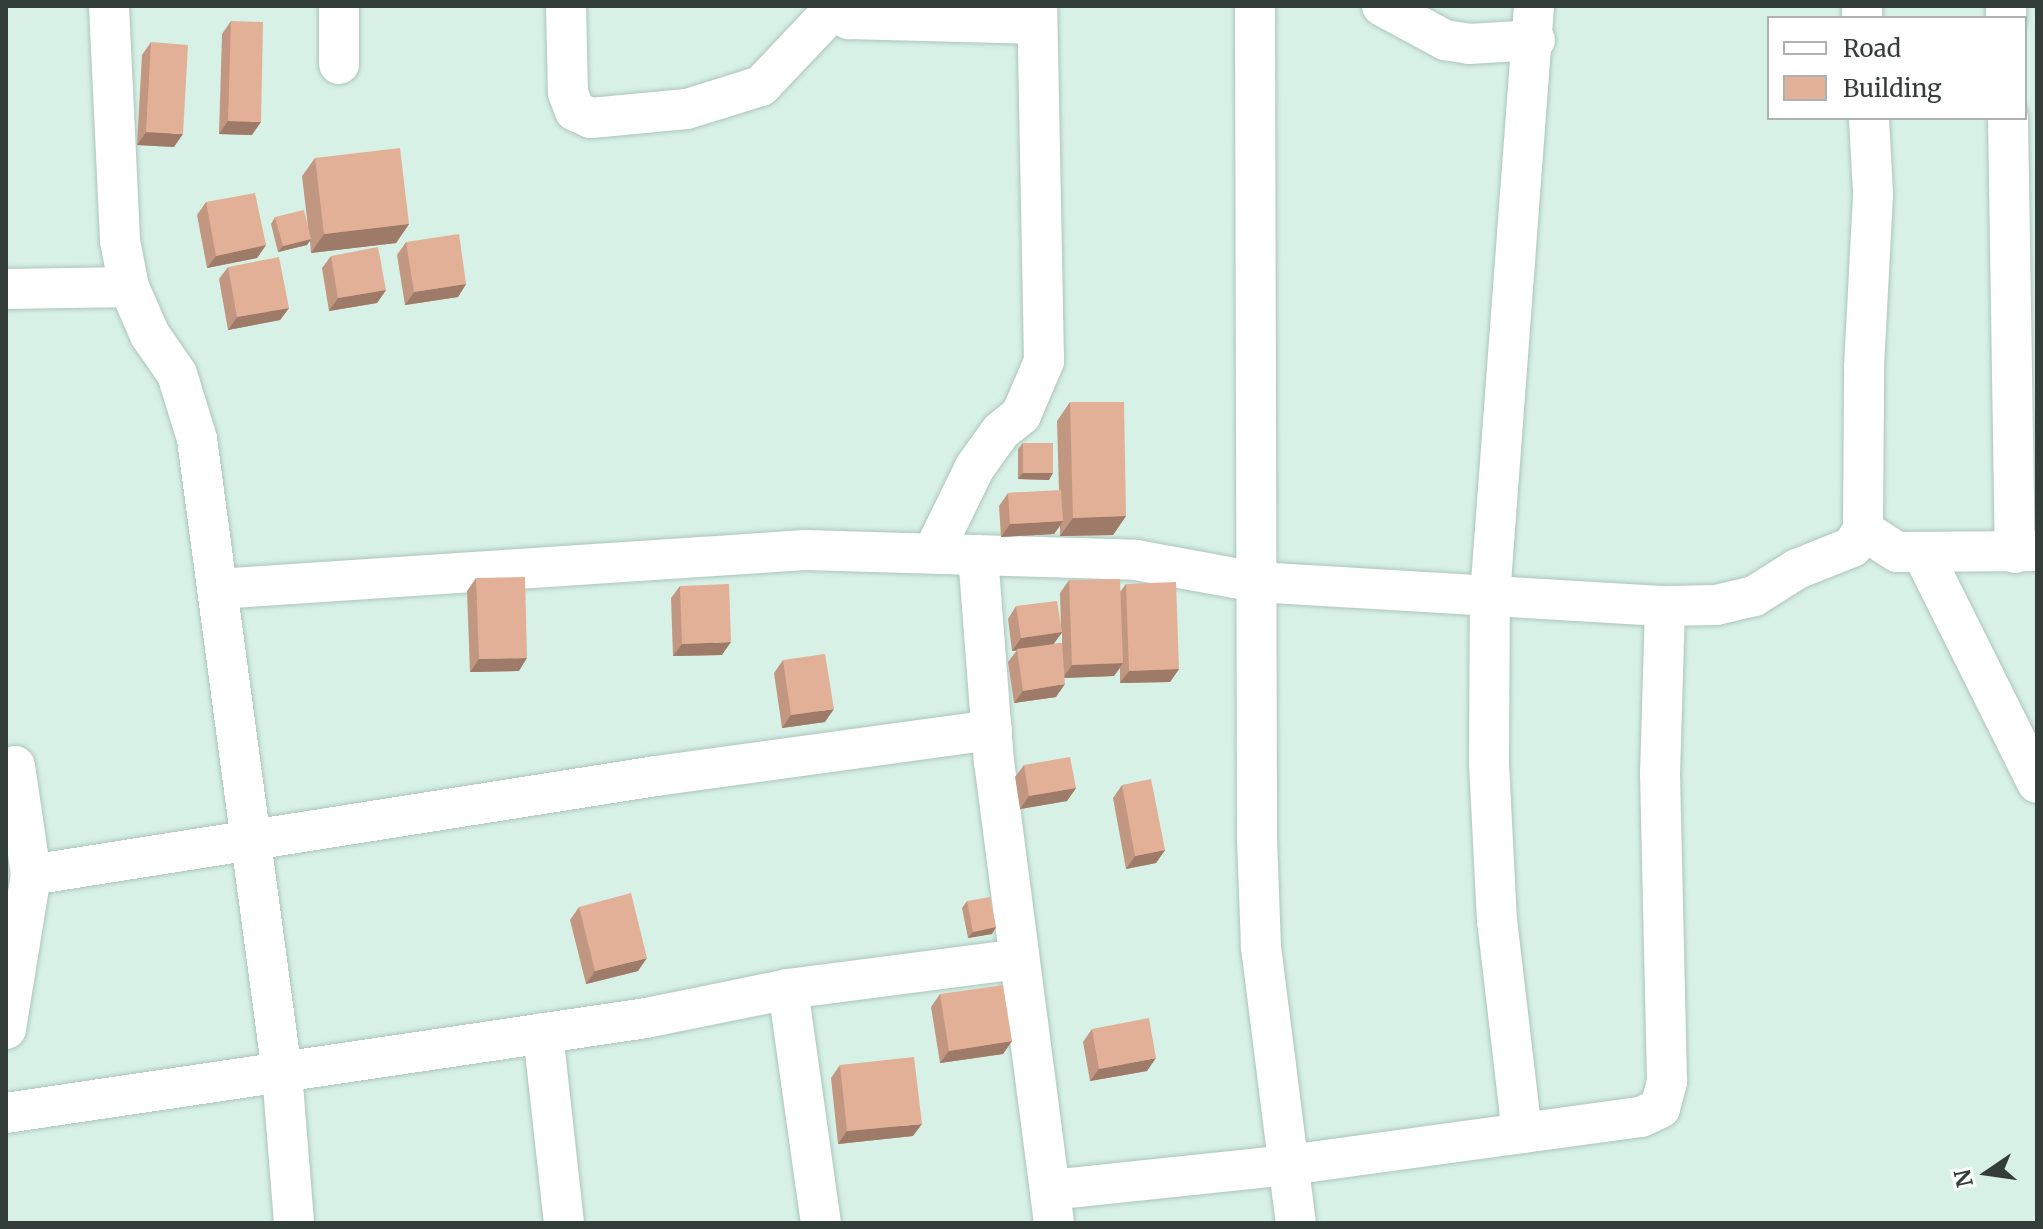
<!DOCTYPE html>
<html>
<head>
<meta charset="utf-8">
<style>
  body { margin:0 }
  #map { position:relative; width:2043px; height:1229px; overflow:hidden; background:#d7f1e7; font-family:Merriweather,serif }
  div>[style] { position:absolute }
  .roads { filter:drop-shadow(0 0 2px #adc5bc) drop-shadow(0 0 2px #adc5bc) }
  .street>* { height:40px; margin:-20px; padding:0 20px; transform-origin:20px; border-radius:20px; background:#fff }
  .wall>* { inset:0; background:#c29781 }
  .shaded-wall>* { inset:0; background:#9e7b69 }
  .building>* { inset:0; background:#e2b096 }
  span { translate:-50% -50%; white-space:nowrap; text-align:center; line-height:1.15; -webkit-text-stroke:8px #fff; paint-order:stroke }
  .frame { position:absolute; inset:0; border:8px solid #333d3a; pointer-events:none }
  .legend { position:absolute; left:1767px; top:16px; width:260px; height:104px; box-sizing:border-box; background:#fff; border:2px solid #adb1b0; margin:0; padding:10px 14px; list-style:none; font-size:24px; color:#333d3a }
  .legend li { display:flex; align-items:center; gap:16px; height:40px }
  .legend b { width:40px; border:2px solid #adb1b0 }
  .north { position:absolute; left:1947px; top:1133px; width:80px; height:80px; -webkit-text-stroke:6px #fff; paint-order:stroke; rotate:257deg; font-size:22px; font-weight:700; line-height:32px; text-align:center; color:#333d3a }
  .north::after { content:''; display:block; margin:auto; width:28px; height:36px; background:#333d3a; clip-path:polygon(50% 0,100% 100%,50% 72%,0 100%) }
</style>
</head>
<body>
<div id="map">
  <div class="roads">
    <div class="street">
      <i style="left:109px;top:6px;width:235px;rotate:87.3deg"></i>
      <i style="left:120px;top:241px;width:47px;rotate:78.9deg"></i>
      <i style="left:129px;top:287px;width:52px;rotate:66.4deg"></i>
      <i style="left:150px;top:335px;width:47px;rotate:55.3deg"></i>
      <i style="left:177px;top:374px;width:68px;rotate:72.9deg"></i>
      <i style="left:197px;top:439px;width:640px;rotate:82.36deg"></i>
      <i style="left:282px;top:1073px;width:150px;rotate:85.4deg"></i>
      <i style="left:566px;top:6px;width:87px;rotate:88.7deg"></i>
      <i style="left:568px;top:93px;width:19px;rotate:69deg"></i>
      <i style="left:575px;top:111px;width:17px;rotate:24deg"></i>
      <i style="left:591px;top:118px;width:96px;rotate:-5.4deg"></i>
      <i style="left:687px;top:109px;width:77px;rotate:-17.3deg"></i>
      <i style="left:761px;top:86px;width:102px;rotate:-46.6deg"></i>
      <i style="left:828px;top:6px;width:25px;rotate:32deg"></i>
      <i style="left:849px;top:19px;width:188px;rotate:1.5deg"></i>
      <i style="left:1255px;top:6px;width:832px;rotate:89.86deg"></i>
      <i style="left:1257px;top:838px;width:109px;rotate:87.9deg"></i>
      <i style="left:1261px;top:947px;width:278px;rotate:82.8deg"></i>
      <i style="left:1382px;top:6px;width:72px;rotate:28.4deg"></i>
      <i style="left:1445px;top:40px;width:24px;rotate:9deg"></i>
      <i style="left:1469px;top:44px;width:66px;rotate:-3.5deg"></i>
      <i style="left:1862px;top:6px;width:12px;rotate:90deg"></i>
      <i style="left:2006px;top:6px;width:12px;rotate:90deg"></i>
      <i style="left:339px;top:64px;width:58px;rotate:-90deg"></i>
      <i style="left:2008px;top:118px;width:435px;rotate:89.1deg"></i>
      <i style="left:6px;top:289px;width:123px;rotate:-0.9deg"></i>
      <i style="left:1863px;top:530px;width:40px;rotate:32.9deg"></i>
      <i style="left:1897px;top:552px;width:140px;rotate:-0.4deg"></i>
      <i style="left:1922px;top:552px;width:258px;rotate:63.5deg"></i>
      <i style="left:933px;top:553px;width:96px;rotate:-64deg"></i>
      <i style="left:975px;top:467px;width:44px;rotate:-54.2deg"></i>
      <i style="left:1001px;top:431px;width:26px;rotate:-39deg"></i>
      <i style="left:1021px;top:415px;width:59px;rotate:-66.9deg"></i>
      <i style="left:1044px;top:361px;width:355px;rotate:-91.1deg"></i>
      <i style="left:978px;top:555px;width:207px;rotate:85.6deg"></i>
      <i style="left:994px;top:761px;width:466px;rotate:82.6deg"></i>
      <i style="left:217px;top:589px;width:589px;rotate:-3.79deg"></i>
      <i style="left:805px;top:550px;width:331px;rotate:1.7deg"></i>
      <i style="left:1136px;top:560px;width:122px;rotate:10.4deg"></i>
      <i style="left:1256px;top:582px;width:410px;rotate:3.4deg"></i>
      <i style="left:1665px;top:606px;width:51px;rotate:-1.1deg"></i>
      <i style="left:1716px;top:605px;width:39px;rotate:-13deg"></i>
      <i style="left:1754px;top:596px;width:51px;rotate:-32.1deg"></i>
      <i style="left:1797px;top:569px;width:59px;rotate:-21.8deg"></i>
      <i style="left:1852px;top:547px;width:20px;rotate:-57deg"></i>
      <i style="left:1863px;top:530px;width:163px;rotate:-89.6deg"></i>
      <i style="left:1864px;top:367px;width:174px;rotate:-87deg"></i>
      <i style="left:1873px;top:193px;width:75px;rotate:-93.1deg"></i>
      <i style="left:15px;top:766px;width:110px;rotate:81.6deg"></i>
      <i style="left:788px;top:989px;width:236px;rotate:82deg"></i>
      <i style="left:6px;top:1029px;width:156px;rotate:-80.8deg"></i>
      <i style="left:31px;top:875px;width:633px;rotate:-9deg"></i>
      <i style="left:656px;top:776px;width:339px;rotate:-7.8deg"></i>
      <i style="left:543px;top:1033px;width:191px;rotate:83.7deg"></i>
      <i style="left:6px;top:1113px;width:647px;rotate:-8.44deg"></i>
      <i style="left:646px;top:1018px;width:145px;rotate:-11.5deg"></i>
      <i style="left:788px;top:989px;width:233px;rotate:-7.4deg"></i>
      <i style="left:1522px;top:1133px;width:213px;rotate:-96.7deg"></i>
      <i style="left:1497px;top:921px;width:158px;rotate:-92.9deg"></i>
      <i style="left:1489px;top:763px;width:167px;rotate:-89.7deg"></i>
      <i style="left:1490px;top:596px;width:592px;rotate:-85.73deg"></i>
      <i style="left:1050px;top:1190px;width:240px;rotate:-6deg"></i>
      <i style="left:1289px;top:1165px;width:355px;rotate:-7.8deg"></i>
      <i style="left:1641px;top:1117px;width:21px;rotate:-25deg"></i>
      <i style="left:1660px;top:1108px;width:28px;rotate:-75deg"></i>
      <i style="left:1667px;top:1081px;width:306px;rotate:-91.3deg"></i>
      <i style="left:1660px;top:775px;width:169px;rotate:-88.3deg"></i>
    </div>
  </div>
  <div class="wall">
    <i style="clip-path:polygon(231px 21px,252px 135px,219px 134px,222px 34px)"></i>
    <i style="clip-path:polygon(151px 42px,174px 147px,137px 145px,142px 55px)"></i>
    <i style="clip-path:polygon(315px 158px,409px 224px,396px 243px,311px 253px,310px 241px,307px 245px,278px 252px,271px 224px,275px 217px,308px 227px,302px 176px)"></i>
    <i style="clip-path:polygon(206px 202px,266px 245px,257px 258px,207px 268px,197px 215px)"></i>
    <i style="clip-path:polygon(406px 242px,466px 284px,458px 297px,405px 305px,397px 255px)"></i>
    <i style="clip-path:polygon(331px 256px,386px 290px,377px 303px,329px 311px,322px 268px)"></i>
    <i style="clip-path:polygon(228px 267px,289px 308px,280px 320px,228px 330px,219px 279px)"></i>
    <i style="clip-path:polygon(1070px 402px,1126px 516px,1113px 535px,1060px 536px,1060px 526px,1054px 534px,1001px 537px,999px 506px,1008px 493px,1059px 491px,1057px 421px)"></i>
    <i style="clip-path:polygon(1023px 443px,1049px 480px,1018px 479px,1018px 449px)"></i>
    <i style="clip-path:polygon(476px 578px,519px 671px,470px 672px,467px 591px)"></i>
    <i style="clip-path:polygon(evenodd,1069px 580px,1120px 592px,1126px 584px,1179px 669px,1170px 682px,1120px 683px,1120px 668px,1114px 676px,1064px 678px,1056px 697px,1014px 703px,1008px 662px,1017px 650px,1012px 651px,1008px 619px,1016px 606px,1061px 631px,1060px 593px,1069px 580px,1062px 633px,1062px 643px,1053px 644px,1062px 633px)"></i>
    <i style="clip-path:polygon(680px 586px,722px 655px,673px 656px,671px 598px)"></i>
    <i style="clip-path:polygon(783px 660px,825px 722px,782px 728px,774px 673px)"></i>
    <i style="clip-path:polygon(1024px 765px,1076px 788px,1067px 801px,1020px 809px,1015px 777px)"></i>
    <i style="clip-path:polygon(1122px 785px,1165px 850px,1156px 863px,1126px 869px,1113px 798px)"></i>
    <i style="clip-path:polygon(967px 901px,996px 927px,992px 934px,968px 938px,962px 908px)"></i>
    <i style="clip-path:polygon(579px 907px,638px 971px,586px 984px,570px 920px)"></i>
    <i style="clip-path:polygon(940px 994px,1012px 1041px,1003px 1054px,940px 1063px,931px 1007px)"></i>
    <i style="clip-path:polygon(1092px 1029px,1147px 1071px,1090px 1081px,1083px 1042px)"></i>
    <i style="clip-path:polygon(840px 1065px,913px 1136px,838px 1144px,831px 1078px)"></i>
  </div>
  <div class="shaded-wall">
    <i style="clip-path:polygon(228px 121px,261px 122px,252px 135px,219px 134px)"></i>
    <i style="clip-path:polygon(146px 132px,183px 134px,174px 147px,137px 145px)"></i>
    <i style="clip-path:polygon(409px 224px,396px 243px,311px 253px,324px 234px)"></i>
    <i style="clip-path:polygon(311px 239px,307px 245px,278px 252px,283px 246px)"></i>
    <i style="clip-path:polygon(266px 245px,257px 258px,207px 268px,216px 256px)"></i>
    <i style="clip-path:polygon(466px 284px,458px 297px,405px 305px,414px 292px)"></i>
    <i style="clip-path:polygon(386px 290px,377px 303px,329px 311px,338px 298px)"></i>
    <i style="clip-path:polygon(289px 308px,280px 320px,228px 330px,237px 317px)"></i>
    <i style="clip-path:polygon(1023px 473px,1053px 473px,1049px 480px,1018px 479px)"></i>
    <i style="clip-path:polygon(1126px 516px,1113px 535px,1060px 536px,1073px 518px)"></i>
    <i style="clip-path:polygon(1063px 521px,1054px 534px,1001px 537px,1010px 524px)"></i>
    <i style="clip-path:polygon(1062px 632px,1053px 645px,1012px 651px,1021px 638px)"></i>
    <i style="clip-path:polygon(731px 642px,722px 655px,673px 656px,682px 644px)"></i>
    <i style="clip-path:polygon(527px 658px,519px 671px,470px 672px,479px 659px)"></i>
    <i style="clip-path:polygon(1123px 663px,1114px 676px,1063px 678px,1072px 665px)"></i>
    <i style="clip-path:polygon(1179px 669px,1170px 682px,1120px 683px,1129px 671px)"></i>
    <i style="clip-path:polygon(1065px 684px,1056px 697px,1014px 703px,1023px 691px)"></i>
    <i style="clip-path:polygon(834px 709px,825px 722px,782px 728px,791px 715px)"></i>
    <i style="clip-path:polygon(1076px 788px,1067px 801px,1020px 809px,1029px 796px)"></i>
    <i style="clip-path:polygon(1165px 850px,1156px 863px,1126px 869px,1135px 856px)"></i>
    <i style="clip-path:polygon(996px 927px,992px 934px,968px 938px,973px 932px)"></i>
    <i style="clip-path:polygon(647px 958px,638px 971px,586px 984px,595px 971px)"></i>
    <i style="clip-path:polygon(1012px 1041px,1003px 1054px,940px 1063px,949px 1051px)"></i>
    <i style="clip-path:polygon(1156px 1058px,1147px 1071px,1090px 1081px,1099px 1069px)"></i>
    <i style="clip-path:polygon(922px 1124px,913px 1136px,838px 1144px,847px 1131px)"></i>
  </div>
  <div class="building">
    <i style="clip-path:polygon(231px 21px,263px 22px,261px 122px,228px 121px)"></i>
    <i style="clip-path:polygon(151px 42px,188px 45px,183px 134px,146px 132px)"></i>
    <i style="clip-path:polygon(400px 148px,409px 224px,324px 234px,315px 158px)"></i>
    <i style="clip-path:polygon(255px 193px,266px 245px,216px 256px,206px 202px)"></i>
    <i style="clip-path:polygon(304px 210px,311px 239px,283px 246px,275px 217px)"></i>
    <i style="clip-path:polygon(459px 234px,466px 284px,414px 292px,406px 242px)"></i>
    <i style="clip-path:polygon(378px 247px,386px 290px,338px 298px,331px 256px)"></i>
    <i style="clip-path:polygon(279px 257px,289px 308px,237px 317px,228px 267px)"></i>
    <i style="clip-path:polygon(1070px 402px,1124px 402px,1126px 516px,1073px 518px)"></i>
    <i style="clip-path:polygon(1023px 443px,1053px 443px,1053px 473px,1023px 473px)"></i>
    <i style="clip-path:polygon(1061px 490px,1063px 521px,1010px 524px,1008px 493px)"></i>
    <i style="clip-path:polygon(525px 577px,527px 658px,479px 659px,476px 578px)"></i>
    <i style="clip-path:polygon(1120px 579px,1123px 663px,1072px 665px,1069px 580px)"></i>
    <i style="clip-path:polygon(1176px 582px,1179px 669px,1129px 671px,1126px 584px)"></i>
    <i style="clip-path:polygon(729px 584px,731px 642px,682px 644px,680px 586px)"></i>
    <i style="clip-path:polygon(1057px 601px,1062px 632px,1021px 638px,1016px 606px)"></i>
    <i style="clip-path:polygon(1062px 643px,1065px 684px,1023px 691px,1017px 649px)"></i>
    <i style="clip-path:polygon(825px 654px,834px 709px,791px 715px,783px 660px)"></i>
    <i style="clip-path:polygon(1070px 757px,1076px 788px,1029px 796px,1024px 765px)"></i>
    <i style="clip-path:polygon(1151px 779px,1165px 850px,1135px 856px,1122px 785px)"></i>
    <i style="clip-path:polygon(631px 893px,647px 958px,595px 971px,579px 907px)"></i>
    <i style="clip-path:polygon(990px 897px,996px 927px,973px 932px,967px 901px)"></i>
    <i style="clip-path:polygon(1003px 985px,1012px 1041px,949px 1051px,940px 994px)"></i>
    <i style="clip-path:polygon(1149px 1018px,1156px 1058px,1099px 1069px,1092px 1029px)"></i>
    <i style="clip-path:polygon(914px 1057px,922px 1124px,847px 1131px,840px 1065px)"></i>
  </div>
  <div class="frame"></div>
  <ul class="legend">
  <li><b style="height:10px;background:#fff"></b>Road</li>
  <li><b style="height:22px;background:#e2b096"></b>Building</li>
  </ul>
  <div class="north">N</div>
</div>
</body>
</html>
